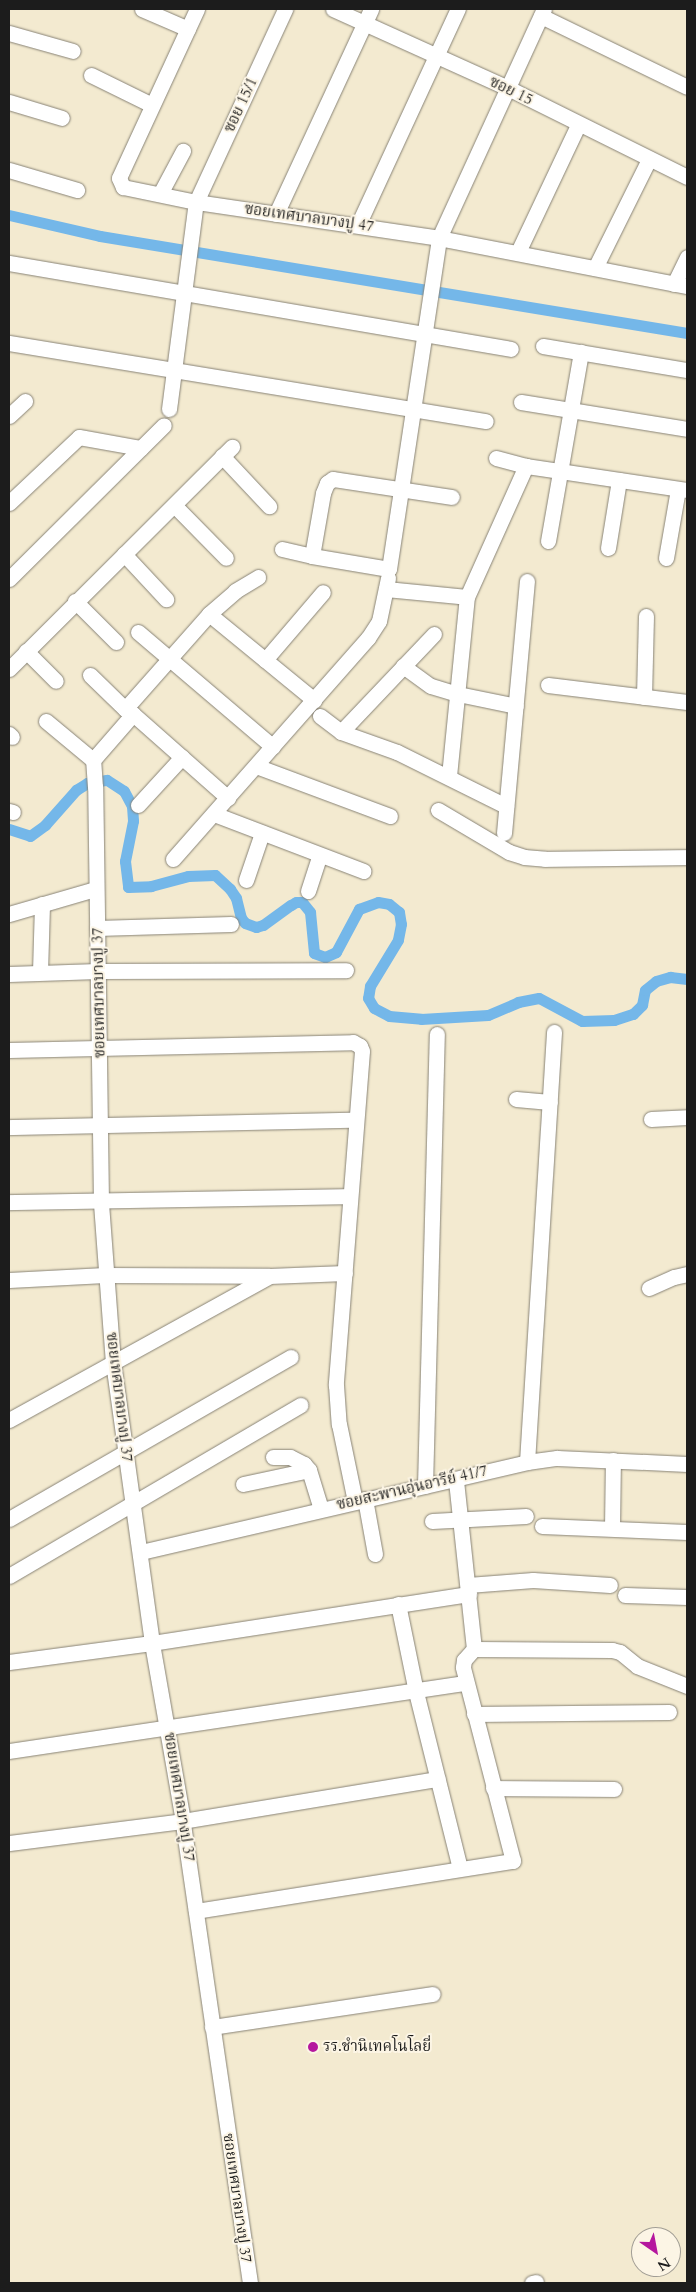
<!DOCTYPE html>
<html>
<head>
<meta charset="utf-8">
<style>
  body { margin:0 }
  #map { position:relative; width:696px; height:2292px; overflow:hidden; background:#f3ead0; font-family:Cardo,"Noto Serif Thai",serif }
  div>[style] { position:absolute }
  .canal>* { height:11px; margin:-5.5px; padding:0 5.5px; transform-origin:5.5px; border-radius:5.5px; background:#74b7e9 }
  .roads { filter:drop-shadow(0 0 1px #888376) drop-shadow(0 0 1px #888376) }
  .minor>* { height:15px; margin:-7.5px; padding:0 7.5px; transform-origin:7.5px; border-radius:7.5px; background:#fff }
  .dots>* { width:14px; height:14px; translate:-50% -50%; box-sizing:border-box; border:2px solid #fcf5e5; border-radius:50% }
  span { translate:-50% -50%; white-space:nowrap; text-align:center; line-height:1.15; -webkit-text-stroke:4px #fcf5e5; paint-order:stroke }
  .street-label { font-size:15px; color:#1c1c1c }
  .poi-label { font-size:15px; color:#1c1c1c }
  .left { translate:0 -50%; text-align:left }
  .frame { position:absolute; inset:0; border:10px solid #1c1c1c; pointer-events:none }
  .north { position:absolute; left:631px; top:2227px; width:50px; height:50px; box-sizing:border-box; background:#fcf5e5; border:1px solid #a29e95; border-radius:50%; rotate:147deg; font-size:14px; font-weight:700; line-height:20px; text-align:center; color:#1c1c1c }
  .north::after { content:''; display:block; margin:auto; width:18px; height:22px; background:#b5179e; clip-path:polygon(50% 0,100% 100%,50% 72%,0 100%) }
</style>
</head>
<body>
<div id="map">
  <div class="canal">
    <i style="left:9px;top:215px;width:93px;rotate:13deg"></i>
    <i style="left:100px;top:236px;width:595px;rotate:9.38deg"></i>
    <i style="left:9px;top:829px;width:22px;rotate:18deg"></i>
    <i style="left:30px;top:836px;width:19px;rotate:-36deg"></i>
    <i style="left:45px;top:825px;width:47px;rotate:-48.5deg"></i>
    <i style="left:76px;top:790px;width:13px;rotate:-32deg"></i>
    <i style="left:87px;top:783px;width:20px;rotate:-9deg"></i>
    <i style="left:107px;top:780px;width:20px;rotate:33deg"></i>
    <i style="left:124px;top:791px;width:17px;rotate:62deg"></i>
    <i style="left:132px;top:806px;width:15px;rotate:86deg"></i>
    <i style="left:133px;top:821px;width:41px;rotate:101.3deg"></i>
    <i style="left:125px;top:861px;width:26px;rotate:83deg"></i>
    <i style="left:128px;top:887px;width:23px;rotate:-2deg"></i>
    <i style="left:151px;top:886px;width:38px;rotate:-15deg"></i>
    <i style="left:188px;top:876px;width:27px;rotate:-2deg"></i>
    <i style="left:215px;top:875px;width:21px;rotate:43deg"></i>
    <i style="left:230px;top:889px;width:11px;rotate:56deg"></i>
    <i style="left:236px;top:898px;width:21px;rotate:76deg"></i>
    <i style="left:241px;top:918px;width:6px;rotate:51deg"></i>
    <i style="left:245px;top:923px;width:12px;rotate:20deg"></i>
    <i style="left:256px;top:927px;width:7px;rotate:-16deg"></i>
    <i style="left:263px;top:925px;width:34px;rotate:-36deg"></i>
    <i style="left:291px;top:905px;width:6px;rotate:-31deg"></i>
    <i style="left:296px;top:902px;width:6px"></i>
    <i style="left:302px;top:902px;width:13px;rotate:51deg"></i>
    <i style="left:310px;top:912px;width:41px;rotate:84.4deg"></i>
    <i style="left:314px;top:953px;width:12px;rotate:20deg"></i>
    <i style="left:325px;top:957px;width:12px;rotate:-24deg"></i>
    <i style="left:336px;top:952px;width:49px;rotate:-61.9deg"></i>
    <i style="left:359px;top:909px;width:20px;rotate:-20deg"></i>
    <i style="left:378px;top:902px;width:11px;rotate:10deg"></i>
    <i style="left:389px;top:904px;width:13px;rotate:39deg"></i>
    <i style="left:399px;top:912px;width:12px;rotate:81deg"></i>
    <i style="left:401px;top:924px;width:16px;rotate:101deg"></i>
    <i style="left:398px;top:940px;width:54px;rotate:121.3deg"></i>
    <i style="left:370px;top:986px;width:12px;rotate:99deg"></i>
    <i style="left:368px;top:998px;width:12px;rotate:59deg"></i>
    <i style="left:374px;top:1008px;width:17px;rotate:28deg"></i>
    <i style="left:389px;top:1016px;width:32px;rotate:5deg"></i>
    <i style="left:421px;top:1019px;width:67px;rotate:-3.4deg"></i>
    <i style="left:488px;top:1015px;width:33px;rotate:-23deg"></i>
    <i style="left:518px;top:1002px;width:21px;rotate:-11deg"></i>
    <i style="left:539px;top:998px;width:49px;rotate:28.1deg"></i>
    <i style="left:582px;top:1021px;width:32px;rotate:-2deg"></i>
    <i style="left:614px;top:1020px;width:20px;rotate:-18deg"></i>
    <i style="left:633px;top:1014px;width:13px;rotate:-45deg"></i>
    <i style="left:642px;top:1005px;width:15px;rotate:-79deg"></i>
    <i style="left:645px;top:990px;width:14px;rotate:-39deg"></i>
    <i style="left:656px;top:981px;width:15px;rotate:-16deg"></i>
    <i style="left:670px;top:977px;width:17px;rotate:7deg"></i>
  </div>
  <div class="roads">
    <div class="minor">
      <i style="left:142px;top:9px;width:50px;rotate:23.5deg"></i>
      <i style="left:197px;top:9px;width:186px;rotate:114.8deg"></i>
      <i style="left:119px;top:178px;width:10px;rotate:66deg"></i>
      <i style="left:123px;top:187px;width:75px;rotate:11.6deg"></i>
      <i style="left:196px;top:202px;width:246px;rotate:8.4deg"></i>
      <i style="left:439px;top:238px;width:253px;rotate:11deg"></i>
      <i style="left:333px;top:9px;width:192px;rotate:24.3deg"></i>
      <i style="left:508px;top:88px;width:200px;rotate:26.4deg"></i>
      <i style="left:541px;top:16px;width:162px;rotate:25.9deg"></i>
      <i style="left:9px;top:33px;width:66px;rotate:15.7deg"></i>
      <i style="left:91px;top:75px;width:68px;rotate:26.2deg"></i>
      <i style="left:9px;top:102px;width:55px;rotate:16.8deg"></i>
      <i style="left:9px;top:170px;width:71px;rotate:16.4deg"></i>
      <i style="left:160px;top:194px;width:49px;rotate:-61.9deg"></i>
      <i style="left:276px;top:214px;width:226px;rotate:-65.1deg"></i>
      <i style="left:358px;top:225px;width:238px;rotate:-65.2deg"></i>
      <i style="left:518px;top:252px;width:140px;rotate:-64.7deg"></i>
      <i style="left:9px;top:263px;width:509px;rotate:9.72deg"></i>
      <i style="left:595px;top:268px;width:122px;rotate:-63.6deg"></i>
      <i style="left:674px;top:284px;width:30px;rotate:-64deg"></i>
      <i style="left:9px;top:343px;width:483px;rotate:9.3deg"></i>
      <i style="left:543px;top:346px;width:146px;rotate:9.5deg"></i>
      <i style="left:521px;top:402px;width:168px;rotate:9.2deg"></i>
      <i style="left:169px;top:409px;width:209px;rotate:-82.6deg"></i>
      <i style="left:196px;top:202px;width:213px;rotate:-65.2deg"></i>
      <i style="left:9px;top:416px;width:22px;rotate:-43deg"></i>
      <i style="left:222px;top:456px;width:69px;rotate:46.8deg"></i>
      <i style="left:496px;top:458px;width:31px;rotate:15deg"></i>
      <i style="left:9px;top:503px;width:96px;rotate:-43.3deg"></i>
      <i style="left:79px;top:437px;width:63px;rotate:10.1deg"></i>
      <i style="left:174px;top:505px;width:74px;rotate:45.5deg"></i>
      <i style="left:548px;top:541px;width:192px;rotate:-80.1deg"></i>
      <i style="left:608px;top:548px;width:69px;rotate:-80.8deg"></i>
      <i style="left:282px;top:549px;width:31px;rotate:13deg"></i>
      <i style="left:312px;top:556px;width:78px;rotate:9.6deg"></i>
      <i style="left:389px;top:569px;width:335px;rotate:-81.4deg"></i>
      <i style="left:439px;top:238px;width:252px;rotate:-65.4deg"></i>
      <i style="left:124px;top:554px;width:62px;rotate:47deg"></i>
      <i style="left:312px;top:556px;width:64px;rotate:-80.1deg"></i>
      <i style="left:323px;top:493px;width:11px;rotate:-68deg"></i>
      <i style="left:327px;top:483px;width:7px;rotate:-34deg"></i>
      <i style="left:333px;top:479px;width:120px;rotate:8.6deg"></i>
      <i style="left:666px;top:558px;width:70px;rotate:-80.1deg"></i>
      <i style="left:9px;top:579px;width:218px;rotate:-44.8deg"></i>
      <i style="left:386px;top:589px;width:81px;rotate:5.6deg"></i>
      <i style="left:467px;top:597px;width:144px;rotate:-65.8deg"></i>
      <i style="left:526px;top:466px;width:163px;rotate:8.5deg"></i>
      <i style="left:75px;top:601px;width:58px;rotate:45deg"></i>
      <i style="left:209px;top:614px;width:136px;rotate:39.3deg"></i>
      <i style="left:138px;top:632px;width:177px;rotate:40.4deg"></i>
      <i style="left:26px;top:651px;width:42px;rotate:45deg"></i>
      <i style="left:265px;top:660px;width:89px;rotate:-49.5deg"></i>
      <i style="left:403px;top:666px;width:34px;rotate:36deg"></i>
      <i style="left:431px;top:686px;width:28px;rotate:17deg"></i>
      <i style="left:458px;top:694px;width:59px;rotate:11.7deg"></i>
      <i style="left:9px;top:669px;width:315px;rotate:-44.9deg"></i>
      <i style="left:90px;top:675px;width:49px;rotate:44.2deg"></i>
      <i style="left:548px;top:685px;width:140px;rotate:7deg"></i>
      <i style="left:644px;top:697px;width:81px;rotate:-88.6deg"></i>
      <i style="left:133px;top:714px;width:127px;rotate:41.5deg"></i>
      <i style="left:320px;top:716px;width:26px;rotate:37deg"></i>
      <i style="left:341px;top:732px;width:59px;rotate:19.7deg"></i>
      <i style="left:397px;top:752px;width:122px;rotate:26.4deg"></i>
      <i style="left:46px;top:721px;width:61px;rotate:39.7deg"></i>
      <i style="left:341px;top:732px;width:135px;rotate:-46.5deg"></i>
      <i style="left:9px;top:734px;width:4px;rotate:45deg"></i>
      <i style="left:256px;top:766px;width:143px;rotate:20.5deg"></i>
      <i style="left:449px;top:776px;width:180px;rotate:-84.3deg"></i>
      <i style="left:138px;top:805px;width:65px;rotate:-47.5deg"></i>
      <i style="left:438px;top:810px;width:82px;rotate:30.6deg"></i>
      <i style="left:509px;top:852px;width:16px;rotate:18deg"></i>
      <i style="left:524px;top:857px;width:21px;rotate:5deg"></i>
      <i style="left:545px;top:859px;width:142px;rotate:-0.8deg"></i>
      <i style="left:9px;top:811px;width:4px;rotate:14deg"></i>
      <i style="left:214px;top:814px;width:160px;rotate:20.9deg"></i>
      <i style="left:504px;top:833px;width:253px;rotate:-84.8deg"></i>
      <i style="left:173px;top:859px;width:295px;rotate:-48.6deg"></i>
      <i style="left:368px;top:638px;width:20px;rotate:-57deg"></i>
      <i style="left:379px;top:621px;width:44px;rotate:-78.2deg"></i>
      <i style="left:246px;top:880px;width:50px;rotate:-71.2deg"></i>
      <i style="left:308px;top:891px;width:38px;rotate:-72deg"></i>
      <i style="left:9px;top:914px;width:90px;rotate:-16.2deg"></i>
      <i style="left:97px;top:928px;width:134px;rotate:-1.7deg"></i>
      <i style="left:40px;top:972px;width:68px;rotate:-88.3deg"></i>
      <i style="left:9px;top:974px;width:89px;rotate:-1.9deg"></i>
      <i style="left:98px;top:971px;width:248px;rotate:-0.2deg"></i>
      <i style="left:9px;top:1050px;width:344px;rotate:-1.3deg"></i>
      <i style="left:353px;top:1042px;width:8px;rotate:30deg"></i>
      <i style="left:360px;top:1046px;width:5px;rotate:68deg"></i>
      <i style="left:362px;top:1051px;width:335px;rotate:94.5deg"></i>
      <i style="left:336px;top:1385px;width:39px;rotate:86deg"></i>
      <i style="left:339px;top:1424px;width:79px;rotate:78.3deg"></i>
      <i style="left:516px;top:1099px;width:34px;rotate:5deg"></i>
      <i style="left:651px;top:1119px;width:36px;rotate:-3deg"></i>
      <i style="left:9px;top:1127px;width:346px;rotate:-1.2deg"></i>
      <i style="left:9px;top:1202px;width:340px;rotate:-1deg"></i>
      <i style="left:9px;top:1280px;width:96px;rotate:-3deg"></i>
      <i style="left:105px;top:1275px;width:164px;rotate:0.3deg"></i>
      <i style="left:269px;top:1276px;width:76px;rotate:-2.3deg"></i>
      <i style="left:649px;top:1288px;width:27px;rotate:-24deg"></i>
      <i style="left:674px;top:1277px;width:13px;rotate:-13deg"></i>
      <i style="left:9px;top:1420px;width:296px;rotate:-28.9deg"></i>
      <i style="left:273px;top:1457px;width:17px"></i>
      <i style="left:290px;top:1457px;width:16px;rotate:27deg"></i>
      <i style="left:304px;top:1464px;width:8px;rotate:50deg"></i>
      <i style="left:309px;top:1470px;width:41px;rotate:72.9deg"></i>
      <i style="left:527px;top:1462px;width:431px;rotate:-86.4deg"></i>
      <i style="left:243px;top:1484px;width:67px;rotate:-12deg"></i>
      <i style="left:425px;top:1486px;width:452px;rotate:-88.5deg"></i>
      <i style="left:365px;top:1499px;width:56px;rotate:79.7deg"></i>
      <i style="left:9px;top:1519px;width:325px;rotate:-29.9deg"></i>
      <i style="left:432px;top:1521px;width:94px;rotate:-3deg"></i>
      <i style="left:542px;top:1526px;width:145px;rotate:2.4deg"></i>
      <i style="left:612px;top:1528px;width:68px;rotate:-89.2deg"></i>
      <i style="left:141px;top:1552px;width:396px;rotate:-13.1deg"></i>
      <i style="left:527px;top:1462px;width:30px;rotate:-8deg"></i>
      <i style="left:557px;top:1458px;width:130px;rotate:2.6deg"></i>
      <i style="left:9px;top:1576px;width:338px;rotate:-30.4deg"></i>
      <i style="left:468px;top:1585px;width:65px;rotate:-4.4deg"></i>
      <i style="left:533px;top:1580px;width:77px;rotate:3.7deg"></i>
      <i style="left:625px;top:1595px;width:62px;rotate:1.8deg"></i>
      <i style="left:398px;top:1604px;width:90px;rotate:78.4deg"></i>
      <i style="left:416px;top:1692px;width:181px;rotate:76deg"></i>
      <i style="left:474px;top:1649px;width:138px;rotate:0.4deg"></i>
      <i style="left:612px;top:1650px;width:8px;rotate:14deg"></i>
      <i style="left:620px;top:1652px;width:22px;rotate:39deg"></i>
      <i style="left:637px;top:1666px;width:54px;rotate:21.8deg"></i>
      <i style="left:9px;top:1662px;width:144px;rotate:-7.6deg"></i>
      <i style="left:152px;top:1643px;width:321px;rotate:-8.8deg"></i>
      <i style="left:474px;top:1714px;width:195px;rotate:-0.6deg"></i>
      <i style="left:9px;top:1751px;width:462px;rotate:-8.5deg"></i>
      <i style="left:493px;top:1788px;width:121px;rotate:0.5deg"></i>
      <i style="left:9px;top:1843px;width:175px;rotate:-7.2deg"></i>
      <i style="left:183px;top:1821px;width:258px;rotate:-9.4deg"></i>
      <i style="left:196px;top:1911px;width:321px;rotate:-9deg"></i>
      <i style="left:513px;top:1861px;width:200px;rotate:-104.5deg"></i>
      <i style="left:463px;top:1667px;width:7px;rotate:-82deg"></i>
      <i style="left:464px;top:1660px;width:15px;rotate:-48deg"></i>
      <i style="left:474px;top:1649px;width:170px;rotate:-96.1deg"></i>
      <i style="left:212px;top:2027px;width:223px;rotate:-8.5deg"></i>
      <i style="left:250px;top:2283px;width:467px;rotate:-98.3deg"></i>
      <i style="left:183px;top:1821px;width:181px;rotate:-99.9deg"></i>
      <i style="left:152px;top:1643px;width:283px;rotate:-97.9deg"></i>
      <i style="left:113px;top:1363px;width:161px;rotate:-94.3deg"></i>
      <i style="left:101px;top:1202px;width:415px;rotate:-90.8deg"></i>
      <i style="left:95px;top:787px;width:27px;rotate:-94deg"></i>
      <i style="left:93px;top:760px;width:61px;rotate:-49deg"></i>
      <i style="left:133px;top:714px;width:9px;rotate:-148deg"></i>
      <i style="left:125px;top:709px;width:127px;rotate:-48.5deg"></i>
      <i style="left:209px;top:614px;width:35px;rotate:-41deg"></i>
      <i style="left:235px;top:591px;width:27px;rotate:-31deg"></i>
      <i style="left:532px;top:2283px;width:4px;rotate:-14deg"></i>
    </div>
  </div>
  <div class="dots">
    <i style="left:313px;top:2047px;background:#b5179e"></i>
  </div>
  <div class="street-label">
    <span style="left:511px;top:91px;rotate:26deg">ซอย 15</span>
    <span style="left:241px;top:105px;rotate:-65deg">ซอย 15/1</span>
    <span style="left:309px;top:218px;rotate:8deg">ซอยเทศบาลบางปู 47</span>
    <span style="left:99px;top:993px;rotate:-91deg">ซอยเทศบาลบางปู 37</span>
    <span style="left:119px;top:1397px;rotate:83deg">ซอยเทศบาลบางปู 37</span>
    <span style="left:412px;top:1488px;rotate:-13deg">ซอยสะพานอุ่นอารีย์ 41/7</span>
    <span style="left:179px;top:1797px;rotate:81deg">ซอยเทศบาลบางปู 37</span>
    <span style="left:237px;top:2198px;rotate:82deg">ซอยเทศบาลบางปู 37</span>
  </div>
  <div class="poi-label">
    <span class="left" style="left:323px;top:2047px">รร.ชำนิเทคโนโลยี่</span>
  </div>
  <div class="frame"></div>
  <div class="north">N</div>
</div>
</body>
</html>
